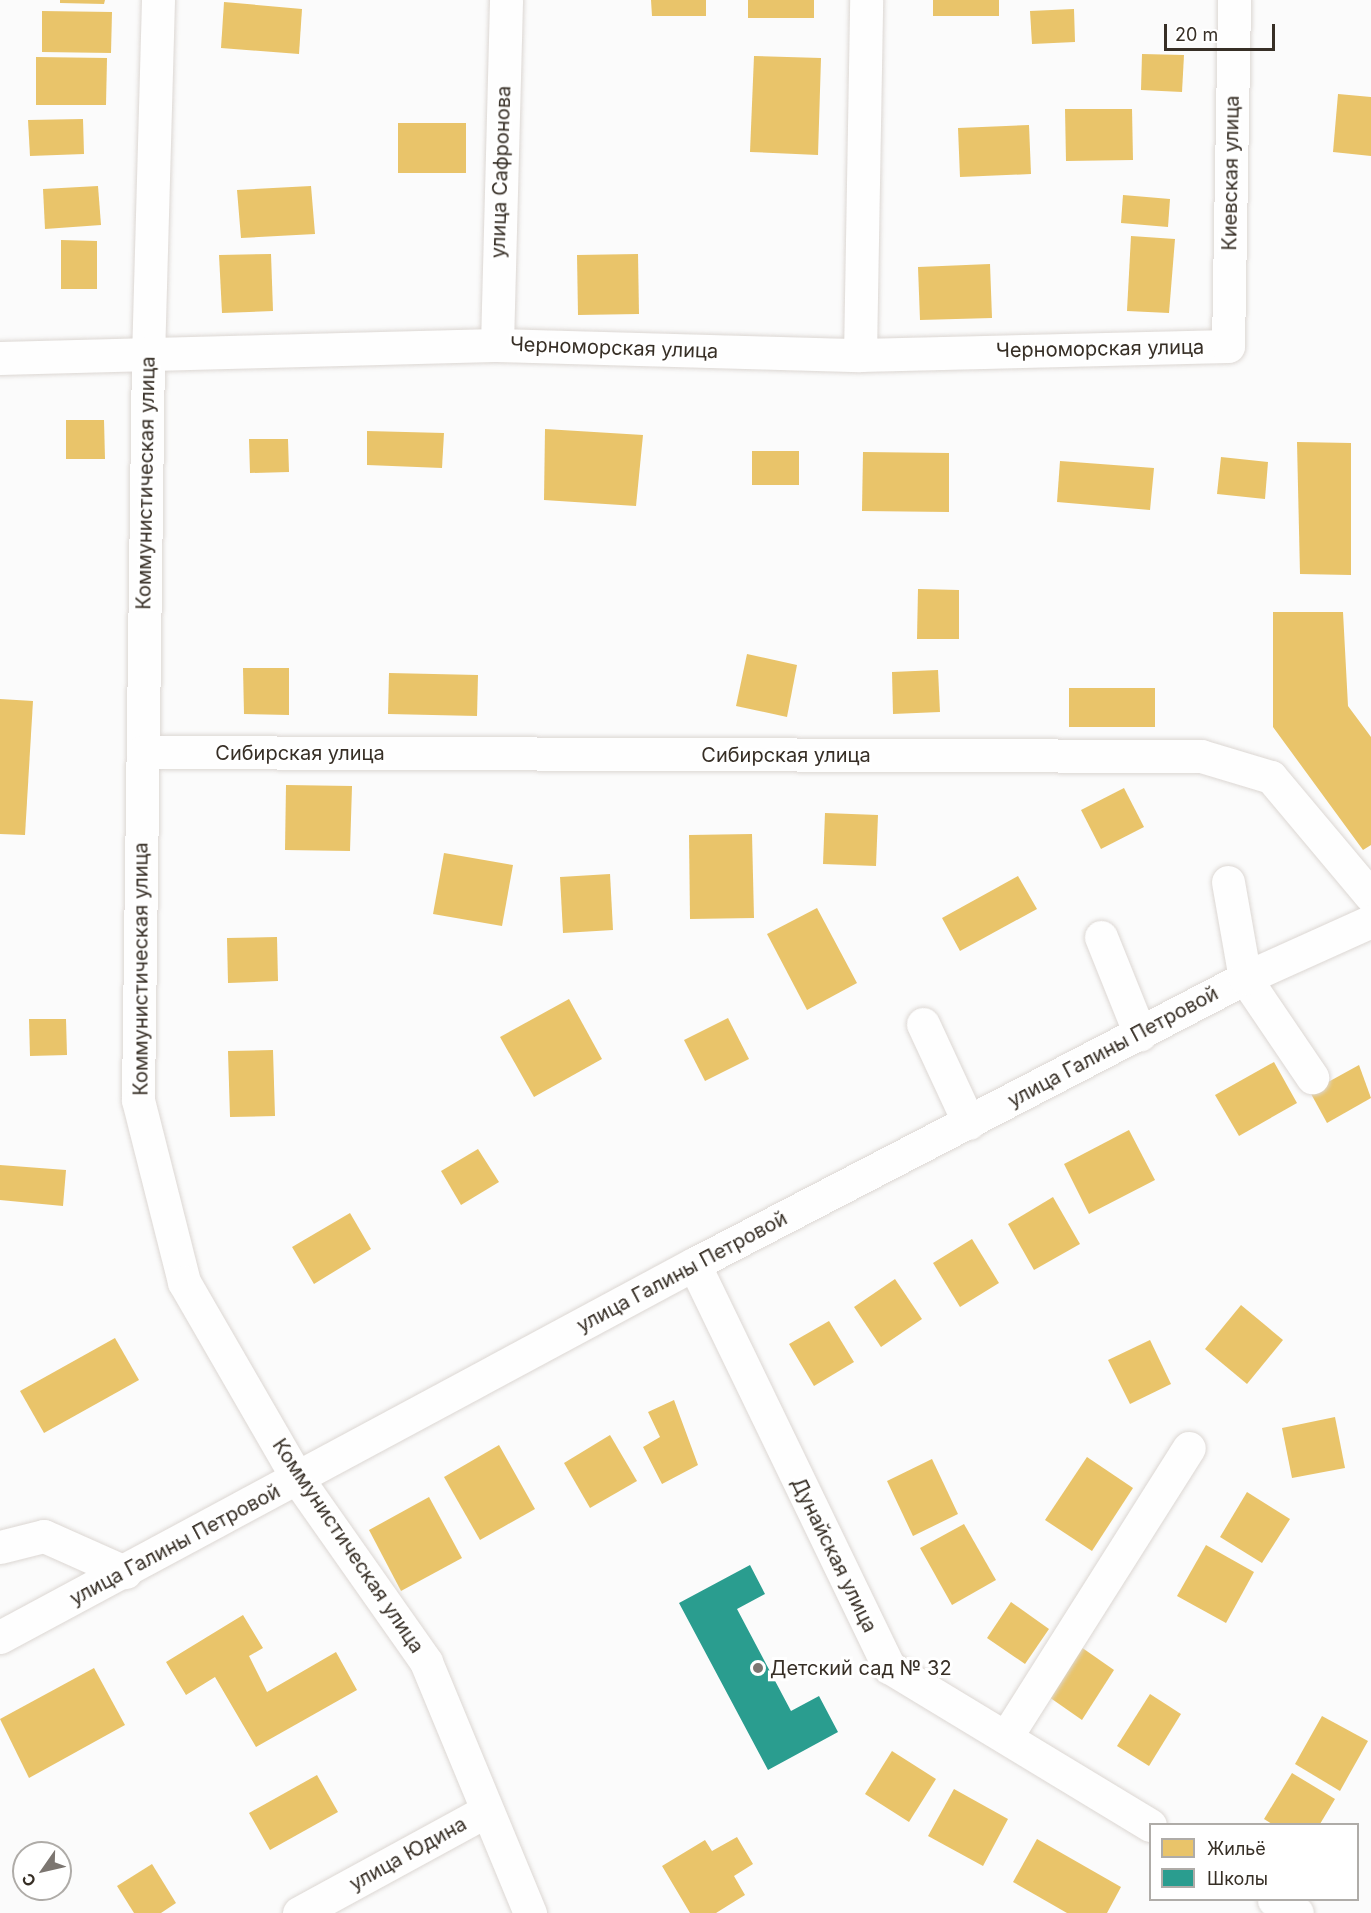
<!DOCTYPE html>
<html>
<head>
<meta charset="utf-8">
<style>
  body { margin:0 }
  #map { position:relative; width:1371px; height:1913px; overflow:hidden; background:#fbfbfb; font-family:Inter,sans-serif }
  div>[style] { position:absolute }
  .homes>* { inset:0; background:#e9c46a }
  .schools>* { inset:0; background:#2a9d8f }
  .roads { filter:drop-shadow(0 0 2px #dcd7d3) drop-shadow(0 0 2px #dcd7d3) }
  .minor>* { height:33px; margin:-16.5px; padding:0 16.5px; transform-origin:16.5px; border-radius:16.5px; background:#fefefe }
  .dots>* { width:16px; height:16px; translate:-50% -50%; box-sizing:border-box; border:3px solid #fff; border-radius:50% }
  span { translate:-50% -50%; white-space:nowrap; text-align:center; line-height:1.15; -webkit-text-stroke:6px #fff; paint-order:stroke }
  .street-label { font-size:20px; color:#372f26 }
  .poi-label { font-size:20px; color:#372f26 }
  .left { translate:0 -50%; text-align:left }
  .legend { position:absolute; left:1149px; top:1823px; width:210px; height:78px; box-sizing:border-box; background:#fff; border:2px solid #afaca8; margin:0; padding:8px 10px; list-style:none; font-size:18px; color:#372f26 }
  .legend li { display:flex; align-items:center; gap:12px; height:30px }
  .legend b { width:30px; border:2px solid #afaca8 }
  .north { position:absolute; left:12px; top:1841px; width:60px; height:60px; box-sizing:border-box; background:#fff; border:2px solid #afaca8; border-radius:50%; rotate:236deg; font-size:16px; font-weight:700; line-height:24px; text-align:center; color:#372f26 }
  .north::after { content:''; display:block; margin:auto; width:21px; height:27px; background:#7c7671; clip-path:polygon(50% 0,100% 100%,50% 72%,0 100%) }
  .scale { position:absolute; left:1164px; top:24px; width:111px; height:27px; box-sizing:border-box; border:3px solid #372f26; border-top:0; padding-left:8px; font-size:18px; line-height:21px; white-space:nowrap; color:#372f26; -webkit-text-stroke:4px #fff; paint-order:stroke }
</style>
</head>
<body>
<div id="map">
  <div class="homes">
    <i style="clip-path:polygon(60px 0,105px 0,104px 4px,60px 3px)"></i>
    <i style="clip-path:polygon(651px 0,706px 0,706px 16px,652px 16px)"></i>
    <i style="clip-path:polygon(748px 0,814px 0,814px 18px,748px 18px)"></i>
    <i style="clip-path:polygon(933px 0,999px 0,999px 16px,933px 16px)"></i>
    <i style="clip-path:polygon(224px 2px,302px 9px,299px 54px,221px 48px)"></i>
    <i style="clip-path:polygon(1074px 9px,1075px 42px,1032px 44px,1030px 11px)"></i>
    <i style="clip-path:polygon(42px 11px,112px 12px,111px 53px,42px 52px)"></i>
    <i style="clip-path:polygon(1142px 54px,1184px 55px,1182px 92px,1141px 90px)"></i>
    <i style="clip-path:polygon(754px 56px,821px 58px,818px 155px,750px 152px)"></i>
    <i style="clip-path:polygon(36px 57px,107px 58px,106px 105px,36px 105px)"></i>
    <i style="clip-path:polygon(1338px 94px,1371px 97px,1371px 156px,1333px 152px)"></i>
    <i style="clip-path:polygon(1065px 109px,1132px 109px,1133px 160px,1066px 161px)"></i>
    <i style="clip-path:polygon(83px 119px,84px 154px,30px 156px,28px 120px)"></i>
    <i style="clip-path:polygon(398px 123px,466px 123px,466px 173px,398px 173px)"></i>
    <i style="clip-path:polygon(1029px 125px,1031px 174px,960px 177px,958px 128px)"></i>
    <i style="clip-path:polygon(98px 186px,101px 225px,45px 229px,43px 189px)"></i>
    <i style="clip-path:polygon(311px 186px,315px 234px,241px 238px,237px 190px)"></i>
    <i style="clip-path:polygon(1123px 195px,1170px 199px,1168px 227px,1121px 223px)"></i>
    <i style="clip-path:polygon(1131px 236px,1175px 239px,1169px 313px,1127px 311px)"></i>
    <i style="clip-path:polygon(61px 240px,97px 241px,97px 289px,61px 289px)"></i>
    <i style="clip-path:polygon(271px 254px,273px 311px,222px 313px,219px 255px)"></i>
    <i style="clip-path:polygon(638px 254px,639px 314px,578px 315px,577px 255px)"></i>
    <i style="clip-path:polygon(990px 264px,992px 318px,920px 320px,918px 267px)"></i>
    <i style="clip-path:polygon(66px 420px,104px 420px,105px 459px,66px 459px)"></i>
    <i style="clip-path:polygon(545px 429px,643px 435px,636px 506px,544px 500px)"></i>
    <i style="clip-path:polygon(367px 431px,444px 433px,442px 468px,367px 465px)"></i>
    <i style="clip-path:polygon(249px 439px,288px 439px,289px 472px,250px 473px)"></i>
    <i style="clip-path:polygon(1297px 442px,1351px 443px,1351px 575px,1300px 574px)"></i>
    <i style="clip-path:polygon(752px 451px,799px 451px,799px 485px,752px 485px)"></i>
    <i style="clip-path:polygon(863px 452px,949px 453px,949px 512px,862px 511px)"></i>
    <i style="clip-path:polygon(1221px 457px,1268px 462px,1265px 499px,1217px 494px)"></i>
    <i style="clip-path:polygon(1060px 461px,1154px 468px,1150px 510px,1057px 502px)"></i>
    <i style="clip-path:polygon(918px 589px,959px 590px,959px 639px,917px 639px)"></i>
    <i style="clip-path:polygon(1273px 612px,1343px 612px,1348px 706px,1371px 737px,1371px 845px,1363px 850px,1273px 727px)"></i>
    <i style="clip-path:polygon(747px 654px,797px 665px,787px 717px,736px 706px)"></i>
    <i style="clip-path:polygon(243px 668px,289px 668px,289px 715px,244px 714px)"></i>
    <i style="clip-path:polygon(938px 670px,940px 712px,893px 714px,892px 672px)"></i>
    <i style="clip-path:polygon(389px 673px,478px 675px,477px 716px,388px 714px)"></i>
    <i style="clip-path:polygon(1069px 688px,1155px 688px,1155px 727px,1069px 727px)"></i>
    <i style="clip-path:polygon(0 699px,33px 701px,25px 835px,0 834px)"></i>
    <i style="clip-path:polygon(286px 785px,352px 786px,350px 851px,285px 850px)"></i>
    <i style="clip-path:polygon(1124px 788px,1144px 827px,1101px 849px,1081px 810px)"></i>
    <i style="clip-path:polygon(825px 813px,878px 815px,876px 866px,823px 864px)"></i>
    <i style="clip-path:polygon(752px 834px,754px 918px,690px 919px,689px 835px)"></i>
    <i style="clip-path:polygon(444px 853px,513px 865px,502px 926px,433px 914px)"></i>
    <i style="clip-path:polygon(610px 874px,613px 930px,563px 933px,560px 877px)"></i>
    <i style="clip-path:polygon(1018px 876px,1037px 909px,960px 951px,942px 918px)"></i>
    <i style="clip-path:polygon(817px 908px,857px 983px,807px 1010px,767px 934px)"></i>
    <i style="clip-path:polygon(277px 937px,278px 981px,228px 983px,227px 938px)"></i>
    <i style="clip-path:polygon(569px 999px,602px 1059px,534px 1097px,500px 1037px)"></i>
    <i style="clip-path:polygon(728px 1018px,749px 1059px,705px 1081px,684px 1040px)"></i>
    <i style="clip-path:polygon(29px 1019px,66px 1019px,67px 1055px,30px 1056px)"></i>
    <i style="clip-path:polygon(273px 1050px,275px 1116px,230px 1117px,228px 1051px)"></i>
    <i style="clip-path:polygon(1274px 1062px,1297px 1103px,1239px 1136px,1215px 1095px)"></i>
    <i style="clip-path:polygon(1359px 1065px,1371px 1098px,1327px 1123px,1310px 1092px)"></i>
    <i style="clip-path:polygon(1129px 1130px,1155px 1180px,1089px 1214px,1064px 1164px)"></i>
    <i style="clip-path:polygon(478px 1149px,499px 1182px,461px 1205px,441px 1171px)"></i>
    <i style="clip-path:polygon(0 1165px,66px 1170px,63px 1206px,0 1200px)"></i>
    <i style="clip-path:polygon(1053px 1197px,1080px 1244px,1034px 1270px,1008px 1224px)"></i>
    <i style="clip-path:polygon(350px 1213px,371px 1249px,314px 1284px,292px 1247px)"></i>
    <i style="clip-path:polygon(972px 1239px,999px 1283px,960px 1307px,933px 1263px)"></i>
    <i style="clip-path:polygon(895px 1279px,922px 1319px,881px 1347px,854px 1307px)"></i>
    <i style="clip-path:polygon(1241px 1305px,1283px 1340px,1247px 1384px,1205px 1349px)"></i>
    <i style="clip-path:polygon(829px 1321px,854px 1362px,814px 1386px,789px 1344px)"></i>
    <i style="clip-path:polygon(115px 1338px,139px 1380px,44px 1433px,20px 1391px)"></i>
    <i style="clip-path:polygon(1150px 1340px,1171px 1384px,1130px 1404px,1108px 1360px)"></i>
    <i style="clip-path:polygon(674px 1400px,698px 1465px,662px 1484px,643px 1447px,660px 1437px,648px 1412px)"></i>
    <i style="clip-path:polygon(1335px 1417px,1345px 1468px,1292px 1478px,1282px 1428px)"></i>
    <i style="clip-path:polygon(610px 1435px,637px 1481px,590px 1508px,564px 1463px)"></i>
    <i style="clip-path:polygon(499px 1445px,535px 1509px,480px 1540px,444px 1477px)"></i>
    <i style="clip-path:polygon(1087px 1457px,1133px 1488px,1092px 1551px,1045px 1520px)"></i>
    <i style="clip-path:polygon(932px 1459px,958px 1514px,913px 1536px,887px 1481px)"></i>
    <i style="clip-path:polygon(1247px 1492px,1290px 1519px,1262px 1563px,1220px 1537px)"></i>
    <i style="clip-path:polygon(429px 1497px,462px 1558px,401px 1591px,369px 1530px)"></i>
    <i style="clip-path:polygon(964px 1524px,996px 1580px,952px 1605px,920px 1548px)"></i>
    <i style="clip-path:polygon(1206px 1545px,1254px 1572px,1226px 1623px,1177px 1596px)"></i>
    <i style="clip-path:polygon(1011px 1602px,1049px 1629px,1025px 1664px,987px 1638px)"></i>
    <i style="clip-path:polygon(243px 1615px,263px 1648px,249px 1656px,267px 1692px,336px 1652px,357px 1690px,256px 1747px,215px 1677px,186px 1695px,166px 1662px)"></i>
    <i style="clip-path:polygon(1081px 1647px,1114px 1670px,1082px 1720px,1049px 1697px)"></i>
    <i style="clip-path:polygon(94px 1668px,125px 1725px,29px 1778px,0 1719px)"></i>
    <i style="clip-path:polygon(1150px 1694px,1181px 1714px,1149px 1766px,1117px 1746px)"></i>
    <i style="clip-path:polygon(1322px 1716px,1368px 1741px,1340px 1791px,1295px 1764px)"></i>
    <i style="clip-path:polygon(892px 1751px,936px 1779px,909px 1822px,865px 1794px)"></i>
    <i style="clip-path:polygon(1292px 1773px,1335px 1799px,1320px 1824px,1272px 1824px,1264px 1819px)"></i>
    <i style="clip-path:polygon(317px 1775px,338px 1812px,270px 1850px,249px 1813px)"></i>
    <i style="clip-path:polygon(954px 1789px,1008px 1819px,983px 1866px,928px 1836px)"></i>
    <i style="clip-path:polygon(737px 1837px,753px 1864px,734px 1876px,745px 1895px,716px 1913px,690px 1913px,662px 1866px,705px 1840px,712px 1851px)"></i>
    <i style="clip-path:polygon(1037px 1839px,1121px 1887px,1107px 1913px,1067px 1913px,1013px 1882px)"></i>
    <i style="clip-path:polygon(152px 1864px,176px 1903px,161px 1913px,134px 1913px,117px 1886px)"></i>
  </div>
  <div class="schools">
    <i style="clip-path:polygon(750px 1565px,765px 1594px,737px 1609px,791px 1711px,819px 1696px,838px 1732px,768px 1770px,679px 1603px)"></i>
  </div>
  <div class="roads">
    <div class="minor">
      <i style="left:158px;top:0;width:353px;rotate:91.6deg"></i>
      <i style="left:148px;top:353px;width:747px;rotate:90.77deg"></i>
      <i style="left:138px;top:1100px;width:188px;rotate:75.8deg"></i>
      <i style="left:184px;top:1282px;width:230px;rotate:60deg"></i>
      <i style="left:299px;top:1481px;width:221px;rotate:54.9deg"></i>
      <i style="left:426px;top:1662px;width:272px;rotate:67.5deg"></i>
      <i style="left:497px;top:345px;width:345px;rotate:-88.5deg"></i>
      <i style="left:860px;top:355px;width:355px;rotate:-89deg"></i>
      <i style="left:0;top:358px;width:497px;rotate:-1.5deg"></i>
      <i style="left:497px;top:345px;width:363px;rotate:1.6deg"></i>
      <i style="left:860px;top:355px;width:368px;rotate:-1.4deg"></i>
      <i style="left:1228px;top:346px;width:346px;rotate:-89deg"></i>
      <i style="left:143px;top:752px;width:1058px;rotate:0.22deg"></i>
      <i style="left:1201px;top:756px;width:73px;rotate:16.7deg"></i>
      <i style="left:1271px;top:777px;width:155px;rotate:50deg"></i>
      <i style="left:1228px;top:882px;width:97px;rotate:80deg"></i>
      <i style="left:1245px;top:978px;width:120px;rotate:55.9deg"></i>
      <i style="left:1101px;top:937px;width:105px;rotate:68.1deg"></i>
      <i style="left:923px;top:1024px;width:109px;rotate:65.1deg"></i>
      <i style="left:694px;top:1264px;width:448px;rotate:64.2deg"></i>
      <i style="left:889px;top:1667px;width:305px;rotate:31.2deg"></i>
      <i style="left:0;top:1547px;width:45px;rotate:-14deg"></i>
      <i style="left:44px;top:1536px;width:89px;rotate:24deg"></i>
      <i style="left:0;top:1637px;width:788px;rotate:-28.26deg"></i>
      <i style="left:694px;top:1264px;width:621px;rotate:-27.43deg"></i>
      <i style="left:1245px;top:978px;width:138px;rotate:-24.3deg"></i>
      <i style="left:1006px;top:1737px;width:342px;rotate:-57.7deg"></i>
      <i style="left:1274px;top:1900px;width:26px;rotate:29deg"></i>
      <i style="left:299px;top:1913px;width:213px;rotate:-28.6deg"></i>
    </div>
  </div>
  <div class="dots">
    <i style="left:758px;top:1668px;background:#7c7671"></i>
  </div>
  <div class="street-label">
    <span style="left:501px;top:172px;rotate:-88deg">улица Сафронова</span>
    <span style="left:1231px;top:173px;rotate:-89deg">Киевская улица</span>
    <span style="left:614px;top:348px;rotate:2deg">Черноморская улица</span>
    <span style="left:1100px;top:349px;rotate:-1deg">Черноморская улица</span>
    <span style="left:146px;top:483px;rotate:-89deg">Коммунистическая улица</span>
    <span style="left:300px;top:753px">Сибирская улица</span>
    <span style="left:786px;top:755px">Сибирская улица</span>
    <span style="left:141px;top:969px;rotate:-90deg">Коммунистическая улица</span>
    <span style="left:1113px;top:1047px;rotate:-28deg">улица Галины Петровой</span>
    <span style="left:682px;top:1272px;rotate:-28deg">улица Галины Петровой</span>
    <span style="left:175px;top:1545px;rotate:-28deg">улица Галины Петровой</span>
    <span style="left:348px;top:1546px;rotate:56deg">Коммунистическая улица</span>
    <span style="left:834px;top:1555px;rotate:64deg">Дунайская улица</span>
    <span style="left:408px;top:1854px;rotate:-29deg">улица Юдина</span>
  </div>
  <div class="poi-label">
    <span class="left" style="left:770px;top:1668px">Детский сад № 32</span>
  </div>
  <ul class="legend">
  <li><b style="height:16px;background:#e9c46a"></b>Жильё</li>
  <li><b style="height:16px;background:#2a9d8f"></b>Школы</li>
  </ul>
  <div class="north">С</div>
  <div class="scale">20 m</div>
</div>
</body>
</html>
